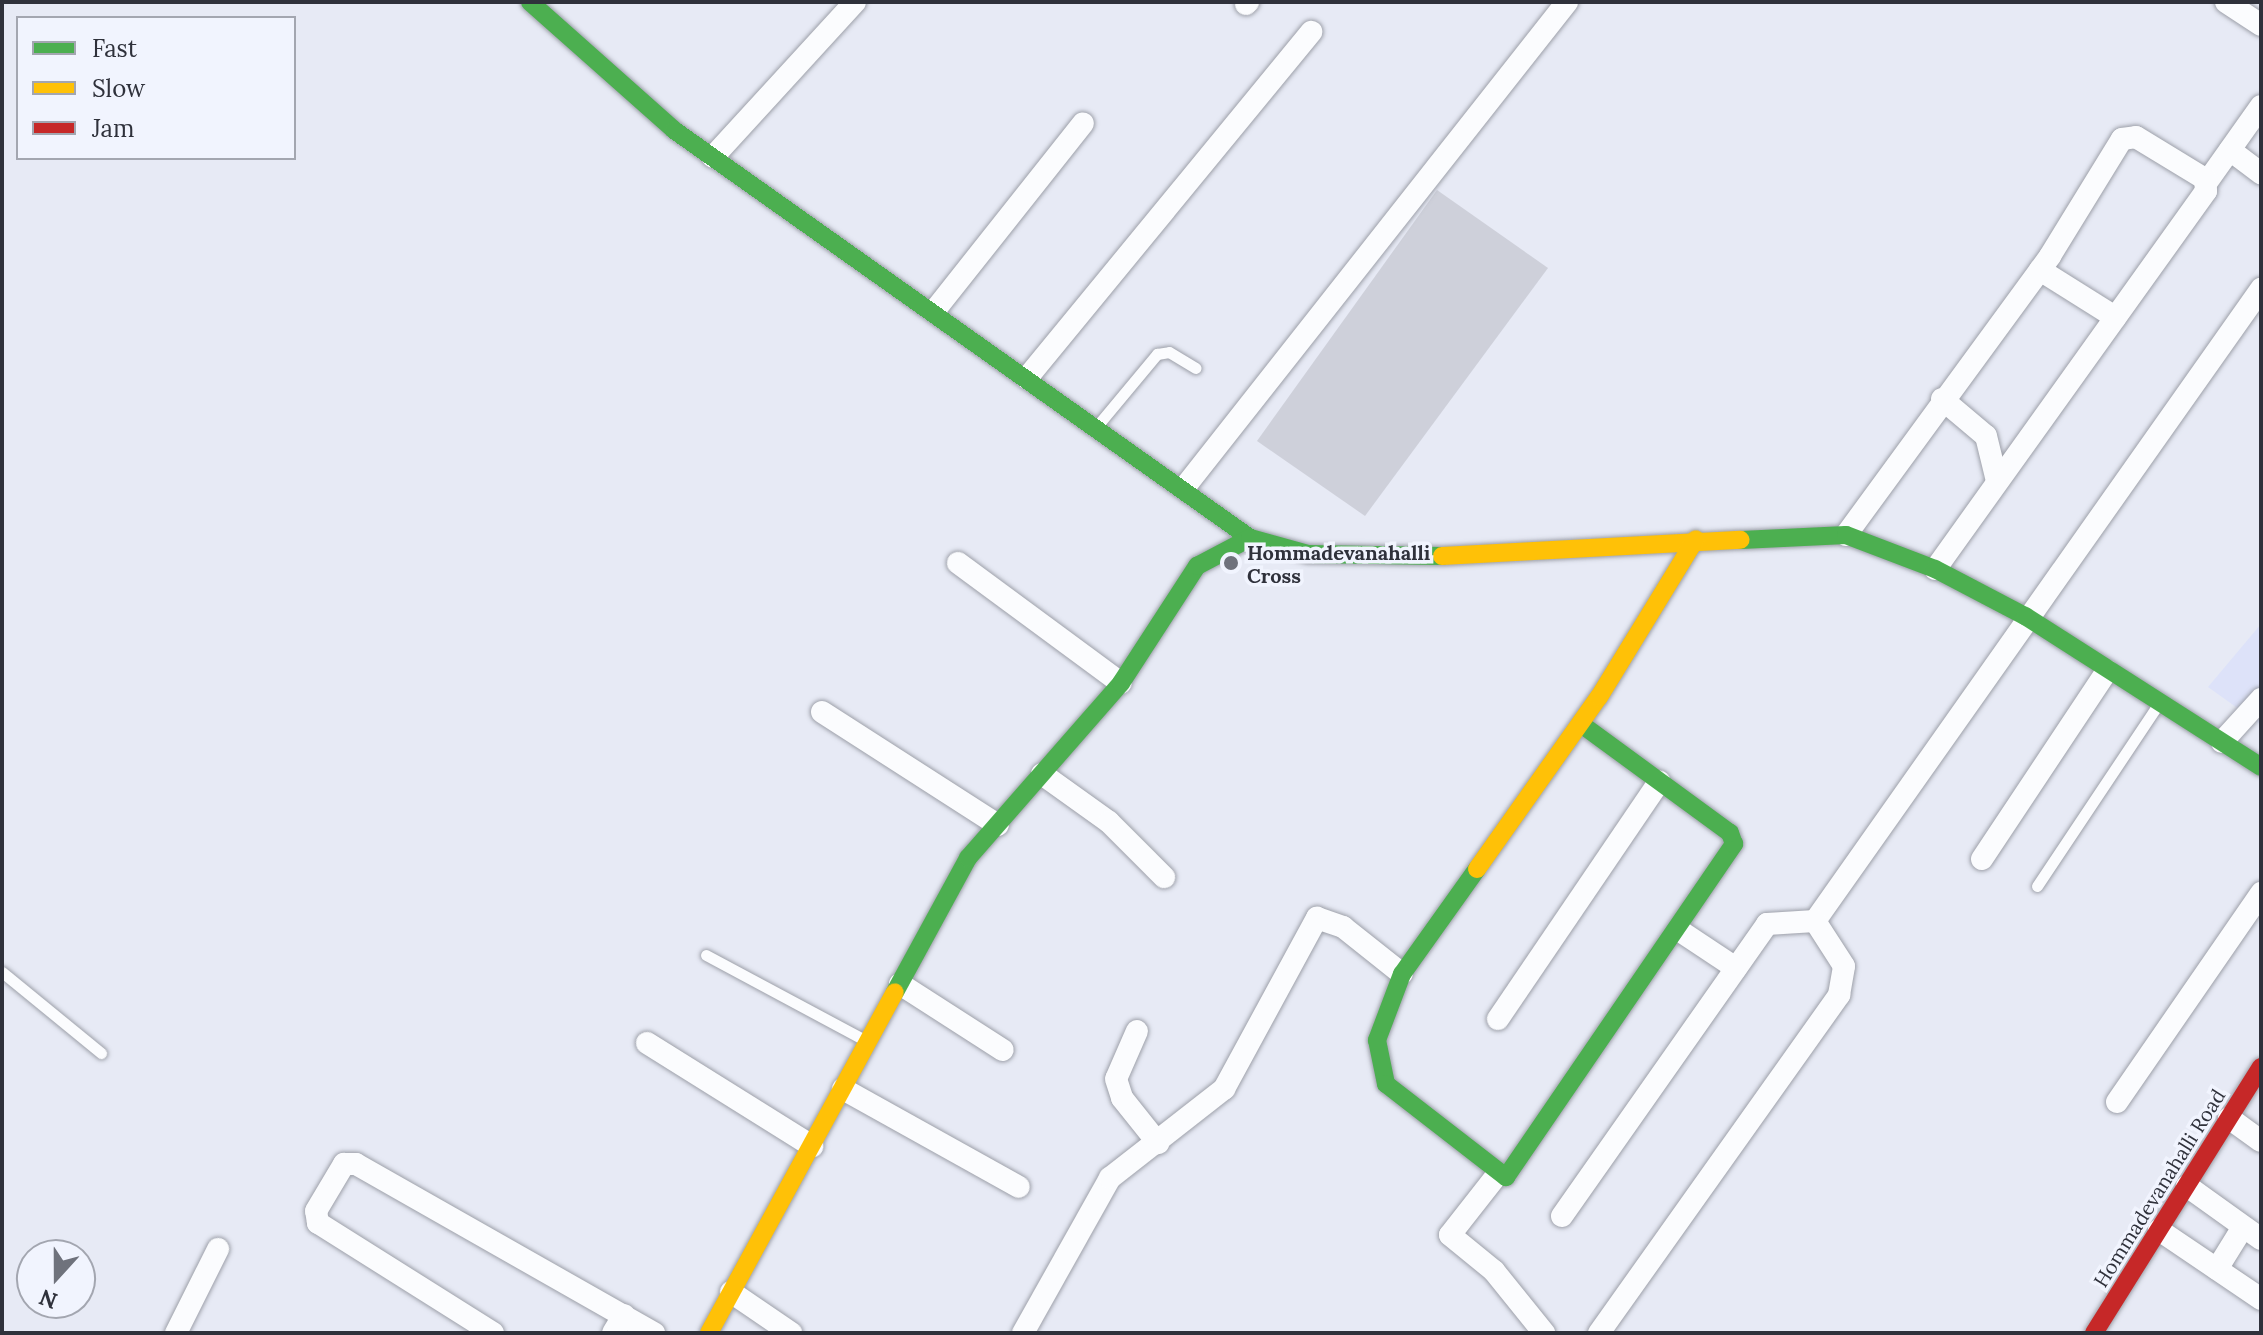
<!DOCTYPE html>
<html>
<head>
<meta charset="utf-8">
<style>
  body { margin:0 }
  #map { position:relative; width:2263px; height:1335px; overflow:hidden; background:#e7eaf5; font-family:Lora,serif }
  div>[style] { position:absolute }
  .built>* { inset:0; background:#dde2f9 }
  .building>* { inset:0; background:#ced0da }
  .roads { filter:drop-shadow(0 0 2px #9da0a9) drop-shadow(0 0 2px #9da0a9) }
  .lane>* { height:11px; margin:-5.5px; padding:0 5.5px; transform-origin:5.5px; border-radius:5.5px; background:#fbfcfe }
  .street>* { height:22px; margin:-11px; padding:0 11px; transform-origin:11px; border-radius:11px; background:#fbfcfe }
  .fast>* { height:18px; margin:-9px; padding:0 9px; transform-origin:9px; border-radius:9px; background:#4caf50 }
  .slow>* { height:18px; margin:-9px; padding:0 9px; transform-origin:9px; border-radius:9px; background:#ffc107 }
  .jam>* { height:18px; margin:-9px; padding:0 9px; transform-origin:9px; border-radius:9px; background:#c62828 }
  .dots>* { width:22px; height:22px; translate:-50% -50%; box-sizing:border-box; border:4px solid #f1f4fe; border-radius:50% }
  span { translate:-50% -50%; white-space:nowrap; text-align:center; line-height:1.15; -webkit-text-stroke:7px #f1f4fe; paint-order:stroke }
  .poi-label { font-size:20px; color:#2f313b; font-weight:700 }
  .left { translate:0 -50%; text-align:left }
  .street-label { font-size:20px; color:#2f313b }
  .frame { position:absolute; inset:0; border:4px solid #2f313b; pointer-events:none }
  .legend { position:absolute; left:16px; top:16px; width:280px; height:144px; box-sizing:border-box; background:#f1f4fe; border:2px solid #a3a6b0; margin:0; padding:10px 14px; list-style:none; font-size:24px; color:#2f313b }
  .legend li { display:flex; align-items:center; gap:16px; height:40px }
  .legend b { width:40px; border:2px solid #a3a6b0 }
  .north { position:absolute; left:16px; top:1239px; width:80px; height:80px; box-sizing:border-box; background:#f1f4fe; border:2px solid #a3a6b0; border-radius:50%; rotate:201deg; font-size:22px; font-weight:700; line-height:32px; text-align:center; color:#2f313b }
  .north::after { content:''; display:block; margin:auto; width:28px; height:36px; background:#6f727c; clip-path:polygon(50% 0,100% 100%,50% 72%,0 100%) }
</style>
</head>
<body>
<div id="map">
  <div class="built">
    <i style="clip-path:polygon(2261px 624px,2261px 725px,2208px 687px)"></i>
  </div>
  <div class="building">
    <i style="clip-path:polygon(1437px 190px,1548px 268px,1365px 516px,1257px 441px)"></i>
  </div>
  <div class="roads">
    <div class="lane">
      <i style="left:1097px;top:426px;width:94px;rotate:-50.2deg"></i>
      <i style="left:1157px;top:354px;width:12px;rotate:-9deg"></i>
      <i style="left:1169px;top:352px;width:31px;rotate:31deg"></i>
      <i style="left:2037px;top:886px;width:220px;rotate:-56.3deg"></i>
      <i style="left:706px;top:955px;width:184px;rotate:28.2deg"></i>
      <i style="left:2px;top:972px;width:128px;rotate:39.3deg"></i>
    </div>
    <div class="street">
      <i style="left:2226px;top:2px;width:42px;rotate:33.3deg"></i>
      <i style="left:1246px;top:4px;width:3px;rotate:-45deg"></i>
      <i style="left:2230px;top:150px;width:39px;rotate:37deg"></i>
      <i style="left:713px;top:157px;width:210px;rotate:-47.5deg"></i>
      <i style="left:2207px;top:182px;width:93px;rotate:-54.6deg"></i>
      <i style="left:2040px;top:270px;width:89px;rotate:32.1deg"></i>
      <i style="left:935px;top:310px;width:238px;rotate:-51.6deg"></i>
      <i style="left:1027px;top:378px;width:448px;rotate:-50.6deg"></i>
      <i style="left:1942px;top:399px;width:57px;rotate:40.1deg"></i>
      <i style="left:1986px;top:436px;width:46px;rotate:76.3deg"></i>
      <i style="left:1184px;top:488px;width:619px;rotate:-51.76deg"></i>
      <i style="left:1846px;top:535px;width:346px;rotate:-53.8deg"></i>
      <i style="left:2050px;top:256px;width:137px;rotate:-58.4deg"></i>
      <i style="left:2122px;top:139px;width:14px;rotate:-8deg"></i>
      <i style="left:2136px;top:137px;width:81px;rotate:31.3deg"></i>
      <i style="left:2205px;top:179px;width:12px;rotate:85deg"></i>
      <i style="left:2206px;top:191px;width:465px;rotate:125.6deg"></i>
      <i style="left:958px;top:563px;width:202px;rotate:36.4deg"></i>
      <i style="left:822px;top:712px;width:209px;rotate:32.7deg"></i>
      <i style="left:2222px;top:742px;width:58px;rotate:-47.8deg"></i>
      <i style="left:1042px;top:774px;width:82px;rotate:35.6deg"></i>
      <i style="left:1109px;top:822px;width:78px;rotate:45deg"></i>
      <i style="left:1982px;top:859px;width:226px;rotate:-56.4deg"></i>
      <i style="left:1815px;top:921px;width:774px;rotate:-54.79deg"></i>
      <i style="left:1680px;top:931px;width:67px;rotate:33.5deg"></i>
      <i style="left:900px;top:984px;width:122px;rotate:32.7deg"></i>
      <i style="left:1498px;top:1019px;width:287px;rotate:-55.8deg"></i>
      <i style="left:1137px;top:1031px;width:52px;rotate:113.6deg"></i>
      <i style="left:1116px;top:1079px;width:20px;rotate:72deg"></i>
      <i style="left:1122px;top:1098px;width:58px;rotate:51.3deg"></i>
      <i style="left:647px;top:1043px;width:195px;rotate:32deg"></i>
      <i style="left:843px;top:1089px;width:201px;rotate:29.1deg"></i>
      <i style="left:2117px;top:1102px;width:254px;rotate:-55.4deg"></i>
      <i style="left:2229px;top:1118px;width:39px;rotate:36deg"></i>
      <i style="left:1497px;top:1175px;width:76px;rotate:128.1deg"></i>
      <i style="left:1450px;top:1235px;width:57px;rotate:39.3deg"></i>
      <i style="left:1494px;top:1271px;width:80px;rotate:51.1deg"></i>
      <i style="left:2187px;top:1186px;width:91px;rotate:35.6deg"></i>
      <i style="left:1562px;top:1216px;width:357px;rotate:-54.9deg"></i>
      <i style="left:1767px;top:924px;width:48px;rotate:-3.6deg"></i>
      <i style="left:2159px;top:1230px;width:123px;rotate:34.1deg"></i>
      <i style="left:2217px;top:1269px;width:49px;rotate:-58.2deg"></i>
      <i style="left:731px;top:1292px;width:73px;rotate:34.3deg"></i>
      <i style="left:176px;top:1333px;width:94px;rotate:-63.4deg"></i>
      <i style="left:493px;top:1333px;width:207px;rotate:-147.8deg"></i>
      <i style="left:318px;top:1223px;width:12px;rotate:-99deg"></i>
      <i style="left:316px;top:1211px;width:55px;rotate:-59.2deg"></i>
      <i style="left:344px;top:1164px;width:12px"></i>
      <i style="left:356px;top:1164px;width:343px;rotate:29.6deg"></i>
      <i style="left:613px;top:1333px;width:21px;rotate:-59deg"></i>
      <i style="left:1023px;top:1333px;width:178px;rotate:-60.7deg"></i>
      <i style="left:1110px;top:1178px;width:145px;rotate:-38deg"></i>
      <i style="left:1224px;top:1089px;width:195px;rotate:-61.5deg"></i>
      <i style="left:1317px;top:918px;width:28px;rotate:19deg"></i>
      <i style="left:1343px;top:927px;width:75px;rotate:38.5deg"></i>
      <i style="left:1599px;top:1333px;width:415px;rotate:-54.6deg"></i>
      <i style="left:1839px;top:995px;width:29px;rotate:-80deg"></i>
      <i style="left:1844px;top:966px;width:54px;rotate:-122.8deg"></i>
    </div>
    <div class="fast">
      <i style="left:530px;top:2px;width:193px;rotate:41.6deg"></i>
      <i style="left:674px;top:130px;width:706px;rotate:35.31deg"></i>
      <i style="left:1741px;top:540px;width:105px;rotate:-2.7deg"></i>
      <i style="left:1846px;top:535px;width:95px;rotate:20.9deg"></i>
      <i style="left:1935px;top:569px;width:102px;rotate:27.6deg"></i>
      <i style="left:2025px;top:616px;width:280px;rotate:32.6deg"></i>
      <i style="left:1477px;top:869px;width:129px;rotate:125.5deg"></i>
      <i style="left:1402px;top:974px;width:71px;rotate:110.7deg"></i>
      <i style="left:1377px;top:1040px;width:45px;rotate:78.4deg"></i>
      <i style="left:1386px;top:1084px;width:152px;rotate:37.8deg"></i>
      <i style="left:1506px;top:1177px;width:404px;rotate:-55.6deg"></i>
      <i style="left:1734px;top:844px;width:12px;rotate:-110deg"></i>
      <i style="left:1730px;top:833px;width:185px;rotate:-143.8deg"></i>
      <i style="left:895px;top:992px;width:153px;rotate:-61.4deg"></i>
      <i style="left:968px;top:858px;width:232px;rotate:-48.8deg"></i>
      <i style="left:1121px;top:683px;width:140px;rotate:-57deg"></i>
      <i style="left:1197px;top:566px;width:60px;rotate:-27.8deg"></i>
      <i style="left:1250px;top:538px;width:60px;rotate:15.4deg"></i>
      <i style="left:1308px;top:554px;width:134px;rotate:0.9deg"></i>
    </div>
    <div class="slow">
      <i style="left:1442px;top:556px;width:299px;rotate:-3.1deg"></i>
      <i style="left:1477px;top:869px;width:211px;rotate:-54.7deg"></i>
      <i style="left:1599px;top:697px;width:185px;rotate:-58.5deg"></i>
      <i style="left:709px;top:1333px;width:388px;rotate:-61.4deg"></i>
    </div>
    <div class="jam">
      <i style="left:2094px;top:1333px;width:314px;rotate:-57.9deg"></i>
    </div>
  </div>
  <div class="dots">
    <i style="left:1231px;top:563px;background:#6f727c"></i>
  </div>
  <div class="poi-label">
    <span class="left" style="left:1247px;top:564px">Hommadevanahalli<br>Cross</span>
  </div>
  <div class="street-label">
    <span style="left:2159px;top:1188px;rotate:-58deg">Hommadevanahalli Road</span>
  </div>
  <div class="frame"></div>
  <ul class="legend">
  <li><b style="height:10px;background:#4caf50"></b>Fast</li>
  <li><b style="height:10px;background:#ffc107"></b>Slow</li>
  <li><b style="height:10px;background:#c62828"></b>Jam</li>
  </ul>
  <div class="north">N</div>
</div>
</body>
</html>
